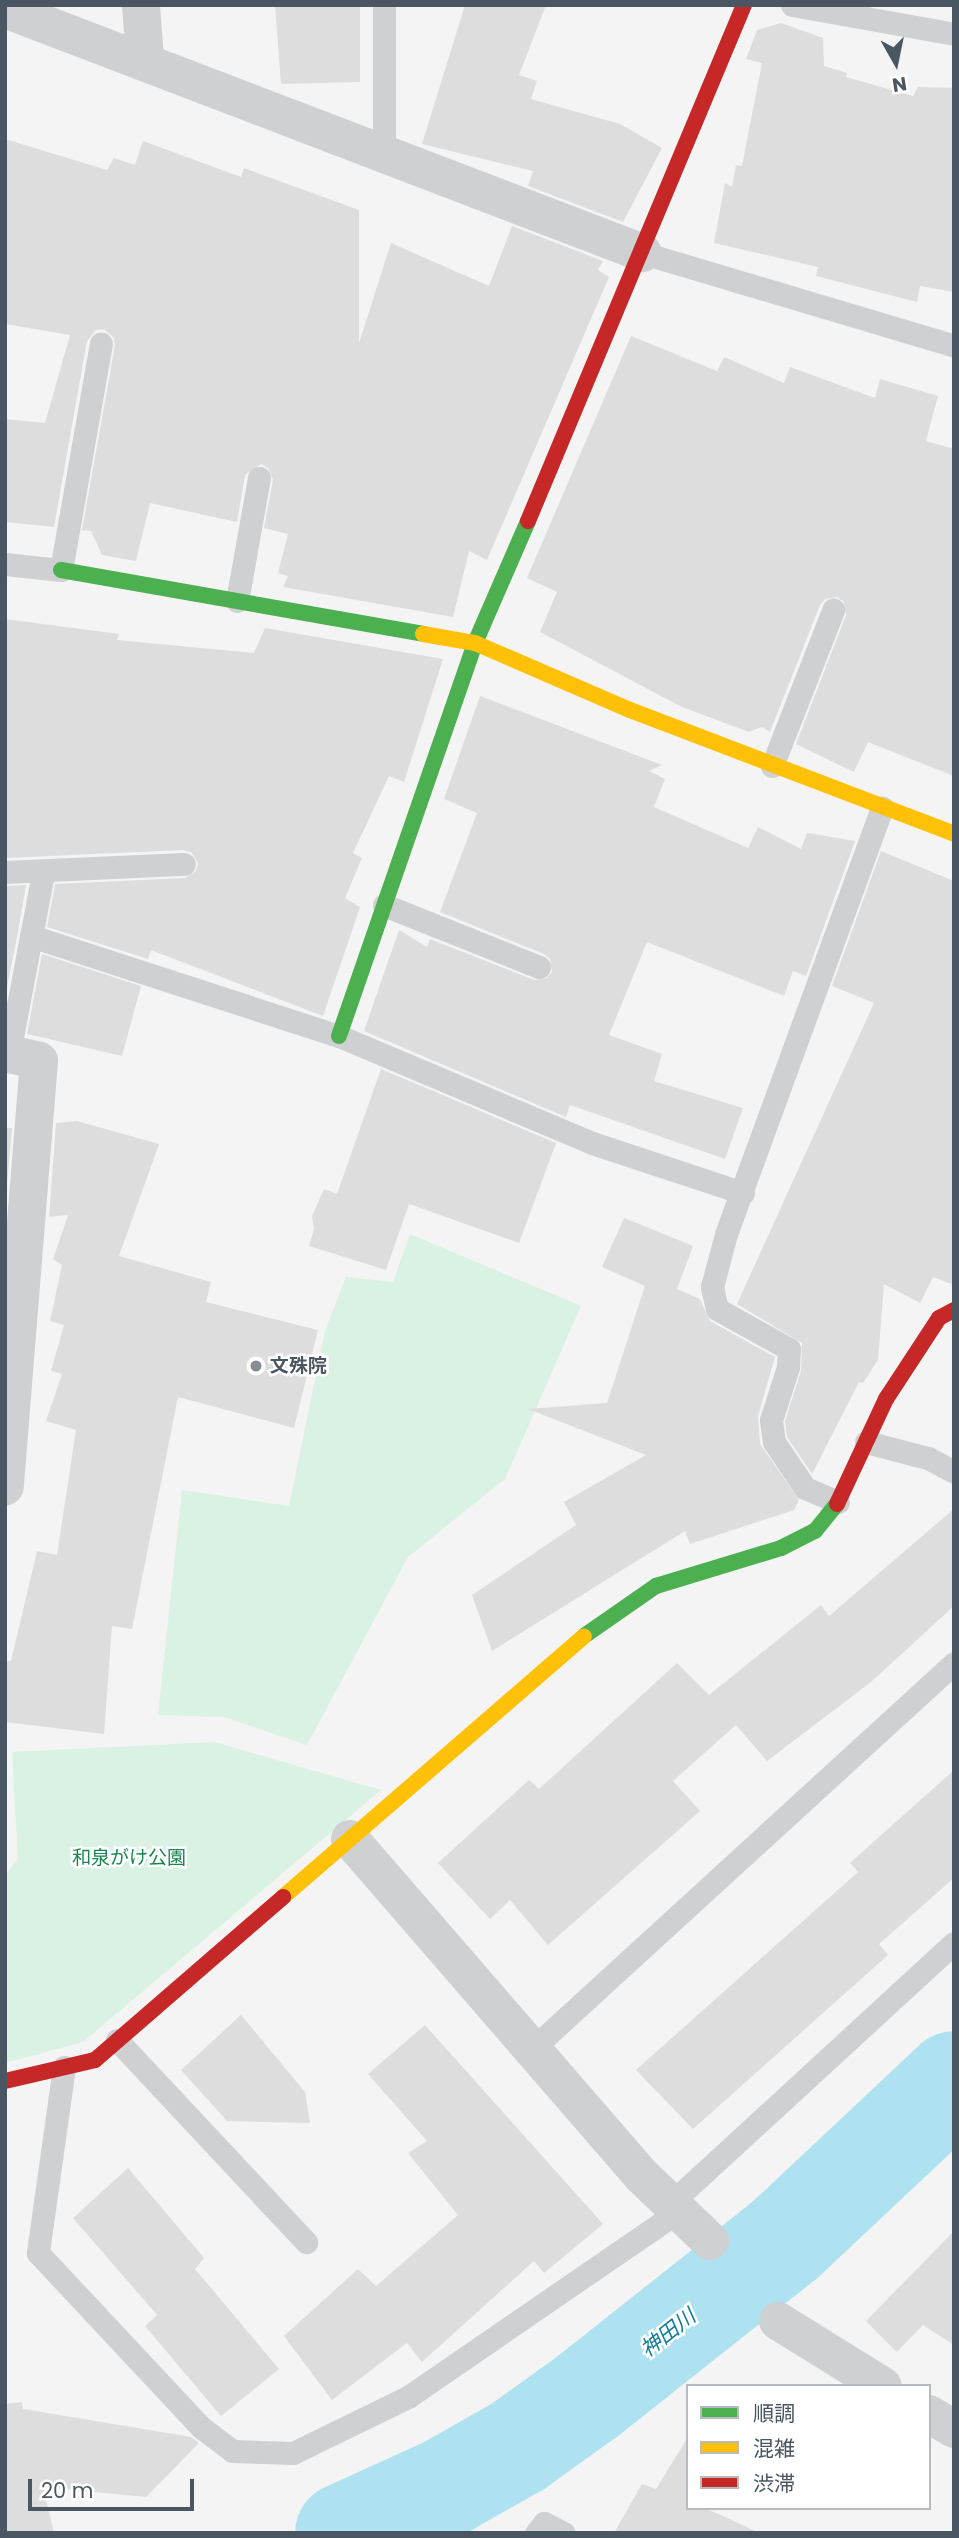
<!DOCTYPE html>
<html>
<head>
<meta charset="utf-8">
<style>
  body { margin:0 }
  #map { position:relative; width:959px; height:2538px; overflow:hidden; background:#f4f4f4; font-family:Poppins,"Noto Sans JP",sans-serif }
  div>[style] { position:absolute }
  .green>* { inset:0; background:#d9f2e3 }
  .river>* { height:100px; margin:-50px; padding:0 50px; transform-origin:50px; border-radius:50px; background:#aee2f0 }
  .building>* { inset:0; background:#ddddde }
  .lane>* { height:23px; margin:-11.5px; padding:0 11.5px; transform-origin:11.5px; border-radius:11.5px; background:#ced0d2 }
  .street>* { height:38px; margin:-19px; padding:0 19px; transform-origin:19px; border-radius:19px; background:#ced0d2 }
  .fast>* { height:16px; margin:-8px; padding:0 8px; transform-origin:8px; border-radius:8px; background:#4caf50 }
  .slow>* { height:16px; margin:-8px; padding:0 8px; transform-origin:8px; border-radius:8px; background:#ffc107 }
  .jam>* { height:16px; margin:-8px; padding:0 8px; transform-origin:8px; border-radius:8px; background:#c62828 }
  .dots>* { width:19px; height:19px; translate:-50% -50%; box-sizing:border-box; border:4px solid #fff; border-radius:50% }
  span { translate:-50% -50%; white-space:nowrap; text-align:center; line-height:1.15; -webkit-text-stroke:5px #fff; paint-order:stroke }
  .poi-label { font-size:19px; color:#4a5661; font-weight:700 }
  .left { translate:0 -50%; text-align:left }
  .park-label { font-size:19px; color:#17864f }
  .water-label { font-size:21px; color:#0c7c9b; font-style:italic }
  .frame { position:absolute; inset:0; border:7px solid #4a5661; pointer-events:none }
  .legend { position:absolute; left:686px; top:2384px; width:245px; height:126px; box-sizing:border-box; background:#fff; border:2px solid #b7bbc0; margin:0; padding:9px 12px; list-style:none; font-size:21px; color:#4a5661 }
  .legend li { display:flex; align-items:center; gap:14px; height:35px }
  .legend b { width:35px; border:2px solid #b7bbc0 }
  .north { position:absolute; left:861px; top:28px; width:70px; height:70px; -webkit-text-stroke:5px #fff; paint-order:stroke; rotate:171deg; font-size:19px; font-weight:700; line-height:28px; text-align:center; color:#4a5661 }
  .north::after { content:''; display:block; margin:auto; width:24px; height:32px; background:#4a5661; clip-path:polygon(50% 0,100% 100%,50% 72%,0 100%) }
  .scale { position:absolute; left:28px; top:2479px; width:166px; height:32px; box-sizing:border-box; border:4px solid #4a5661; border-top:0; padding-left:9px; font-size:21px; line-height:24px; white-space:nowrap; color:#4a5661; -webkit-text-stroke:5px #fff; paint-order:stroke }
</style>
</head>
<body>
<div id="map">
  <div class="green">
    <i style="clip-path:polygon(410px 1234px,581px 1306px,505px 1479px,408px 1557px,307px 1745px,224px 1717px,158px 1715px,182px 1490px,289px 1506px,325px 1331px,346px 1277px,393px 1282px)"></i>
    <i style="clip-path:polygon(214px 1742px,381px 1790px,83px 2042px,5px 2063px,5px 1875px,18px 1859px,12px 1752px)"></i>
  </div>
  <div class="river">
    <i style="left:345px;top:2533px;width:113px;rotate:-24.5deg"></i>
    <i style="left:448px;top:2486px;width:79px;rotate:-29.5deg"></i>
    <i style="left:517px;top:2447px;width:87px;rotate:-35.7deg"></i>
    <i style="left:588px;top:2396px;width:254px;rotate:-38.4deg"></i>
    <i style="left:787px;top:2238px;width:229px;rotate:-43.2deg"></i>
  </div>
  <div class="building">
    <i style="clip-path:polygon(275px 5px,360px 5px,360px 82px,281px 84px)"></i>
    <i style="clip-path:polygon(465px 5px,546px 5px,519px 75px,537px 81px,531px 99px,620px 124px,662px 148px,623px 222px,528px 186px,533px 171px,422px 144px)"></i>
    <i style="clip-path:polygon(781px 23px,823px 38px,824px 66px,847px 73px,846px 77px,913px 96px,918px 87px,954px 88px,954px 292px,920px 286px,917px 302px,816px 276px,818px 267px,714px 243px,725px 183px,732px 187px,736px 165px,742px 166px,762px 63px,746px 59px,757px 30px)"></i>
    <i style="clip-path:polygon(5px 139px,107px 170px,114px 158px,135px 165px,143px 141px,241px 177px,244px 168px,359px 210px,359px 343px,391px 243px,489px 286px,512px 226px,603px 261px,598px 270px,609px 277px,487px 560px,469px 551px,453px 617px,283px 587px,288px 576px,278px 573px,288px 534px,264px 528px,273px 480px,268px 468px,261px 464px,245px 475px,237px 522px,150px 503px,136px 561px,102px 555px,91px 531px,82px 530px,115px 345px,114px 338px,104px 329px,96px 330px,87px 341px,54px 527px,5px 522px,5px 419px,45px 423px,70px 335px,5px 324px)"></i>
    <i style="clip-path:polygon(631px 336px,717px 371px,724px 357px,784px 383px,790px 367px,875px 398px,880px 379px,938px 396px,926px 441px,954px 449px,954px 776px,868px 742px,854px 772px,796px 744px,846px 615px,844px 602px,837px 597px,825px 599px,820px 605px,770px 732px,762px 727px,749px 732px,682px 707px,540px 632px,557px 592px,527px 578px)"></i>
    <i style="clip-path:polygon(5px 619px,119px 634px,117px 640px,254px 653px,265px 628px,443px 659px,404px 782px,389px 776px,353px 853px,362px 858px,345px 898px,360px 907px,323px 1016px,151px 950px,148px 959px,47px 927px,55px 884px,185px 878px,196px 871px,198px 863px,191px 852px,183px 850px,5px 858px)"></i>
    <i style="clip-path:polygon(480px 696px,662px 765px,649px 771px,665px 779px,654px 807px,748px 848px,758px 827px,801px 849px,807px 833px,855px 841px,806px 976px,793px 971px,784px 996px,647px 942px,609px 1035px,662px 1054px,654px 1081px,743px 1108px,725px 1159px,570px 1105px,566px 1117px,364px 1031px,399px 930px,427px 947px,430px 939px,534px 980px,547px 978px,552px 972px,550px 959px,544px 954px,440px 912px,477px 813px,444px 799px)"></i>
    <i style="clip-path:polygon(881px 851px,954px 881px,954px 1285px,933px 1277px,920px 1303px,884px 1284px,878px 1360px,863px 1383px,859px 1382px,812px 1474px,787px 1437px,785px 1421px,801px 1371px,802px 1343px,737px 1304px,874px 1003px,832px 986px)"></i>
    <i style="clip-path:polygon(26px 885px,18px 932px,5px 997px,5px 886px)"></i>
    <i style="clip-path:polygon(42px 954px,141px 986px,122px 1056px,27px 1034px)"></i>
    <i style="clip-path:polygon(381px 1069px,556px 1143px,519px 1243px,409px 1204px,386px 1270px,309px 1246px,314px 1229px,312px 1216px,324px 1189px,337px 1194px)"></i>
    <i style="clip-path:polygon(77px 1121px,159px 1144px,119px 1256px,211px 1282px,206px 1302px,318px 1330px,294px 1428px,178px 1397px,132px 1629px,112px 1626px,104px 1734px,5px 1722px,5px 1661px,11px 1661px,37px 1551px,57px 1555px,76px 1430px,46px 1421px,62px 1374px,51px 1371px,64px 1325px,50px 1321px,62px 1265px,53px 1259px,68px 1215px,49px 1217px,56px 1123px)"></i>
    <i style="clip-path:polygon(5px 1128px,12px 1128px,5px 1209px)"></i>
    <i style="clip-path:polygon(624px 1218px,693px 1246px,677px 1289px,700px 1299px,710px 1321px,775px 1357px,758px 1416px,760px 1444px,799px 1500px,794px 1510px,690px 1544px,685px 1531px,492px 1651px,472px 1595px,576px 1525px,564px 1502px,646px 1455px,528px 1409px,607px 1403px,645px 1286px,602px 1267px)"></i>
    <i style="clip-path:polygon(954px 1509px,954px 1606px,871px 1682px,767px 1761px,736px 1725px,673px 1781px,700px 1811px,548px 1945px,510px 1900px,490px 1919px,438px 1863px,529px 1780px,539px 1789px,677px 1663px,709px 1695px,821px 1605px,829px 1616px)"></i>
    <i style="clip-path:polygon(954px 1770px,954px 1878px,879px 1944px,888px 1955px,693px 2129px,636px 2070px,858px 1872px,850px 1863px)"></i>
    <i style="clip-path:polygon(241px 2015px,305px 2092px,310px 2123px,227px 2121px,181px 2070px)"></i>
    <i style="clip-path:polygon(425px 2025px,603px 2224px,544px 2273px,534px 2261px,422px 2362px,407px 2343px,332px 2400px,284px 2336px,358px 2269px,376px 2286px,458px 2215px,408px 2153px,427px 2141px,368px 2074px)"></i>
    <i style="clip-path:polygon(128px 2168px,204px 2258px,195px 2269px,279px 2369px,221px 2416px,145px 2326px,157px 2315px,73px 2218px)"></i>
    <i style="clip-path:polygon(954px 2231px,954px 2345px,923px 2325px,897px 2352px,866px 2321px)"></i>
    <i style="clip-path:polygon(22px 2402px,23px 2409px,191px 2437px,199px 2443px,146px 2497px,43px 2487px,54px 2533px,5px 2533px,5px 2404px)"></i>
    <i style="clip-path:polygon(688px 2437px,688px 2508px,705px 2508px,760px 2533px,614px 2533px,642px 2484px,656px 2489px)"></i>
  </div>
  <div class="lane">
    <i style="left:384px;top:5px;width:146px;rotate:90deg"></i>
    <i style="left:792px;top:5px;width:165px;rotate:10.1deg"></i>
    <i style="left:643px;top:253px;width:325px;rotate:16.6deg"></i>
    <i style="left:5px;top:564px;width:56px;rotate:6.1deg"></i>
    <i style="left:61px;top:570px;width:230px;rotate:-80deg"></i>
    <i style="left:237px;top:601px;width:125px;rotate:-79.9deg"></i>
    <i style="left:772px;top:766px;width:168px;rotate:-68.6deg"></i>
    <i style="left:5px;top:872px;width:179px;rotate:-2.6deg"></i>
    <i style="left:384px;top:905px;width:167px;rotate:21.8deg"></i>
    <i style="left:31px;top:936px;width:324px;rotate:18deg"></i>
    <i style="left:339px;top:1036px;width:275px;rotate:22.9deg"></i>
    <i style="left:592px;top:1143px;width:159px;rotate:18.3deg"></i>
    <i style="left:9px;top:1053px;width:183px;rotate:-79.3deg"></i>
    <i style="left:866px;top:1442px;width:64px;rotate:14.5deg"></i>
    <i style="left:928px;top:1458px;width:30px;rotate:28deg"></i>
    <i style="left:838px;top:1502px;width:36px;rotate:-157deg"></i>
    <i style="left:805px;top:1488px;width:55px;rotate:-124deg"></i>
    <i style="left:774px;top:1442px;width:22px;rotate:-98deg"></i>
    <i style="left:771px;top:1420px;width:56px;rotate:-72.2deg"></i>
    <i style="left:788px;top:1367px;width:18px;rotate:-87deg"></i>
    <i style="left:789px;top:1349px;width:82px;rotate:-150.9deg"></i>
    <i style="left:717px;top:1309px;width:23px;rotate:-103deg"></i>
    <i style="left:712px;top:1287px;width:55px;rotate:-75.2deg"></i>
    <i style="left:726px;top:1234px;width:454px;rotate:-69.9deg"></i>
    <i style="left:117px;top:2040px;width:277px;rotate:46.9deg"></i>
    <i style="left:532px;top:2049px;width:572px;rotate:-42.45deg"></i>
    <i style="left:64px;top:2067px;width:188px;rotate:98deg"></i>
    <i style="left:38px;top:2253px;width:240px;rotate:46.9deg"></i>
    <i style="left:202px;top:2428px;width:38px;rotate:37deg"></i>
    <i style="left:232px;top:2451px;width:61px;rotate:1.9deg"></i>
    <i style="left:293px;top:2453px;width:128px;rotate:-26deg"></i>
    <i style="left:408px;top:2397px;width:329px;rotate:-34.5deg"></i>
    <i style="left:671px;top:2203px;width:384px;rotate:-42.6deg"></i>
    <i style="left:536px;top:2533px;width:13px;rotate:-51deg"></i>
    <i style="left:544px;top:2523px;width:22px;rotate:27deg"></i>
  </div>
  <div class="street">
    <i style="left:141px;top:5px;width:54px;rotate:85.8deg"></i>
    <i style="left:5px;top:9px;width:683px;rotate:20.93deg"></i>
    <i style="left:5px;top:1053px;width:35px;rotate:13deg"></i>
    <i style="left:39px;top:1061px;width:427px;rotate:94.6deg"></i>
    <i style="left:350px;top:1839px;width:446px;rotate:49.1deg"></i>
    <i style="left:642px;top:2176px;width:94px;rotate:43.7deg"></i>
    <i style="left:778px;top:2321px;width:123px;rotate:31.8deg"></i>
    <i style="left:929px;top:2414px;width:29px;rotate:31deg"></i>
  </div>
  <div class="fast">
    <i style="left:61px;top:570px;width:368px;rotate:10deg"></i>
    <i style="left:339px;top:1036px;width:416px;rotate:-70.9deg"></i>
    <i style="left:475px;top:643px;width:133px;rotate:-66.5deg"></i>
    <i style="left:584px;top:1636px;width:88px;rotate:-34.8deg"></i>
    <i style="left:656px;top:1586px;width:131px;rotate:-16.9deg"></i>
    <i style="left:781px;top:1548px;width:38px;rotate:-27deg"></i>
    <i style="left:815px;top:1531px;width:35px;rotate:-51deg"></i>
  </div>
  <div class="slow">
    <i style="left:423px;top:634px;width:53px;rotate:9.8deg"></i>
    <i style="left:475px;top:643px;width:169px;rotate:23.4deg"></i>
    <i style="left:630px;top:710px;width:347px;rotate:20.9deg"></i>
    <i style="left:283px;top:1897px;width:398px;rotate:-40.9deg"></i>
  </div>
  <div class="jam">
    <i style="left:528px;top:521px;width:559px;rotate:-67.29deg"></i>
    <i style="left:837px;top:1504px;width:116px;rotate:-65deg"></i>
    <i style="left:886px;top:1399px;width:97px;rotate:-56.8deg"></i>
    <i style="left:939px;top:1318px;width:17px;rotate:-28deg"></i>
    <i style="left:5px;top:2081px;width:92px;rotate:-13.1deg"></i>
    <i style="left:95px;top:2060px;width:249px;rotate:-40.9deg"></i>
  </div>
  <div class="dots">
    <i style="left:256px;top:1366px;background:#868d94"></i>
  </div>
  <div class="poi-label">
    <span class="left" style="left:270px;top:1366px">文殊院</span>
  </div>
  <div class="park-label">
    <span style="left:129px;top:1858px">和泉がけ公園</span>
  </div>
  <div class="water-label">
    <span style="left:668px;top:2333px;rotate:-38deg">神田川</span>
  </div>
  <div class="frame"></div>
  <ul class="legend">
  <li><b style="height:9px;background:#4caf50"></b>順調</li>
  <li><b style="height:9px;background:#ffc107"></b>混雑</li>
  <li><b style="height:9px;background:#c62828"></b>渋滞</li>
  </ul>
  <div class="north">N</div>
  <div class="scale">20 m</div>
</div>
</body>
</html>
